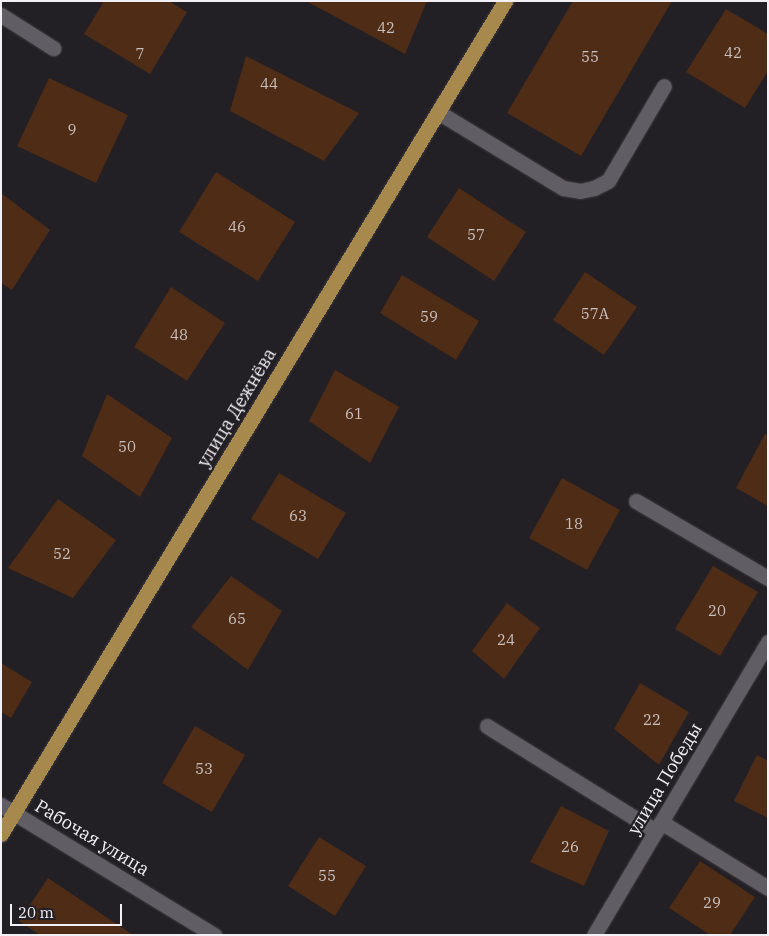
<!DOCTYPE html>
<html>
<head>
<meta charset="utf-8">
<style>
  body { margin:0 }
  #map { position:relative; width:769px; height:936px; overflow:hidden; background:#221f25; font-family:"IBM Plex Serif",serif }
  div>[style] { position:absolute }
  .building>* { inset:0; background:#4e2c16 }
  .roads { filter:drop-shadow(0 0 1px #3e3c41) drop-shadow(0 0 1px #3e3c41) }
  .minor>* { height:15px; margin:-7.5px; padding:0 7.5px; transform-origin:7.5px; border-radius:7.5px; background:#615d64 }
  .major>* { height:15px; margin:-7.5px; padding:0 7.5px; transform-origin:7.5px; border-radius:7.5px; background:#a7894e }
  span { translate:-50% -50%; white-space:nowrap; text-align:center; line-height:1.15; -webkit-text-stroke:4.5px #221f25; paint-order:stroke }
  .number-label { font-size:15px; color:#c9bfbd }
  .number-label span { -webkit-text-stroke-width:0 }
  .street-label { font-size:18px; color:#f2f0f5 }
  .frame { position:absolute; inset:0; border:2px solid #f2f0f5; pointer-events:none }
  .scale { position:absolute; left:10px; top:904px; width:112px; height:22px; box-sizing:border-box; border:2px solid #f2f0f5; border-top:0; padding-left:6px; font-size:15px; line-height:18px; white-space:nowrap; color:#f2f0f5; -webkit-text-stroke:4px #221f25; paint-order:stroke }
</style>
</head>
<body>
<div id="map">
  <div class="building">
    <i style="clip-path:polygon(104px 1px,169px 1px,187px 12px,150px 74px,84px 34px)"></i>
    <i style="clip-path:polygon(306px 1px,427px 1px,405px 54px)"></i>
    <i style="clip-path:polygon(573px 1px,672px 1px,581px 156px,507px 113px)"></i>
    <i style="clip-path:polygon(726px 9px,768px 34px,768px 71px,745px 108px,686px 72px)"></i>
    <i style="clip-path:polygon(246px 56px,359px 113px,324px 161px,230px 111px)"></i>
    <i style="clip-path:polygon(49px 78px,128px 115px,96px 183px,17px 146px)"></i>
    <i style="clip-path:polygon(216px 172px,295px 222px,258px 281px,179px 232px)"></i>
    <i style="clip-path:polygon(459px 188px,526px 232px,494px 281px,427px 237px)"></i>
    <i style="clip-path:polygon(1px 193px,50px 230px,12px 290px,1px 283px)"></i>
    <i style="clip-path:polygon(585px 272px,637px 307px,604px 355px,553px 320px)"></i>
    <i style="clip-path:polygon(402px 275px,479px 321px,456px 360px,380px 313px)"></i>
    <i style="clip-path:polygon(171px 287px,225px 323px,187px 381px,134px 347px)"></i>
    <i style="clip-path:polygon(335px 370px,399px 407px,370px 463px,309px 421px)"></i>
    <i style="clip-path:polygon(107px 394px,172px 438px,140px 497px,82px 456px)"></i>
    <i style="clip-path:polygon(765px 434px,768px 435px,768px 506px,736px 488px)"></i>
    <i style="clip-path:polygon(279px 473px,346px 513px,318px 559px,251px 519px)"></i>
    <i style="clip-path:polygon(562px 478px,620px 510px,587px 570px,529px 538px)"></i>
    <i style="clip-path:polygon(58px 499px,116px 540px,73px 598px,8px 568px)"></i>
    <i style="clip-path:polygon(713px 566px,758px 592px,720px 656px,675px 629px)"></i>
    <i style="clip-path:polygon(231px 576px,282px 611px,248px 670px,191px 627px)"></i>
    <i style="clip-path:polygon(507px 603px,540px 628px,504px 679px,472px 651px)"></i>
    <i style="clip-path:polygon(1px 663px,32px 682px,11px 718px,1px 712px)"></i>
    <i style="clip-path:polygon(640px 683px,689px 712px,659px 765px,614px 729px)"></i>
    <i style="clip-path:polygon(195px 726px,245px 755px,212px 812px,162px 783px)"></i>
    <i style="clip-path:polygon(757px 755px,768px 761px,768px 818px,734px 801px)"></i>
    <i style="clip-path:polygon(561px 806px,609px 831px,584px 886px,530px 862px)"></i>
    <i style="clip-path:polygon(319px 837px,366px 866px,335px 916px,288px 886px)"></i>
    <i style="clip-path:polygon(700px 861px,755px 897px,730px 935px,710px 935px,669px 908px)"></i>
    <i style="clip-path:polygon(48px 878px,133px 935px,40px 935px,19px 921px)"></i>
  </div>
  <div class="roads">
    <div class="minor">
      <i style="left:1px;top:15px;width:62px;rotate:32.4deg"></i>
      <i style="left:438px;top:112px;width:146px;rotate:31.3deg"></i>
      <i style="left:563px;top:188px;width:17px;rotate:10deg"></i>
      <i style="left:580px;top:191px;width:14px;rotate:-12deg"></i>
      <i style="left:594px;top:188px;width:16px;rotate:-27deg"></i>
      <i style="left:608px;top:181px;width:110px;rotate:-59.5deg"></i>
      <i style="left:636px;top:501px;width:153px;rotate:30.3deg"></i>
      <i style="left:487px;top:726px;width:199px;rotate:31.9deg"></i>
      <i style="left:1px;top:805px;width:250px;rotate:31.4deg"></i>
      <i style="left:661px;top:822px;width:126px;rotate:31.7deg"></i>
      <i style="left:594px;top:935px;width:341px;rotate:-59.3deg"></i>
    </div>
    <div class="major">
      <i style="left:1px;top:834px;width:974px;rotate:-58.82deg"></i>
    </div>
  </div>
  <div class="number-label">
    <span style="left:386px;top:28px">42</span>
    <span style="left:733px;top:53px">42</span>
    <span style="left:140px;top:54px">7</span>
    <span style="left:590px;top:57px">55</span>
    <span style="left:269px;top:84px">44</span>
    <span style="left:72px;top:130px">9</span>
    <span style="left:237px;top:227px">46</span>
    <span style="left:476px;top:235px">57</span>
    <span style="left:595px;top:314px">57А</span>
    <span style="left:429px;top:317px">59</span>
    <span style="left:179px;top:335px">48</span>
    <span style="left:354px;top:414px">61</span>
    <span style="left:127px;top:447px">50</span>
    <span style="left:298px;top:516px">63</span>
    <span style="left:574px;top:524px">18</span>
    <span style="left:62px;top:554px">52</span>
    <span style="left:717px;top:611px">20</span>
    <span style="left:237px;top:619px">65</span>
    <span style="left:506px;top:640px">24</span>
    <span style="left:652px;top:720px">22</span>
    <span style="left:204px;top:769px">53</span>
    <span style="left:570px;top:847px">26</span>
    <span style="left:327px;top:876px">55</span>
    <span style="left:712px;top:903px">29</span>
  </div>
  <div class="street-label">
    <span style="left:237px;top:408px;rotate:-59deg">улица Дежнёва</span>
    <span style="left:665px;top:779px;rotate:-59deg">улица Победы</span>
    <span style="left:92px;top:838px;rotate:31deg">Рабочая улица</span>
  </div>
  <div class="frame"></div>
  <div class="scale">20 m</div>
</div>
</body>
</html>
